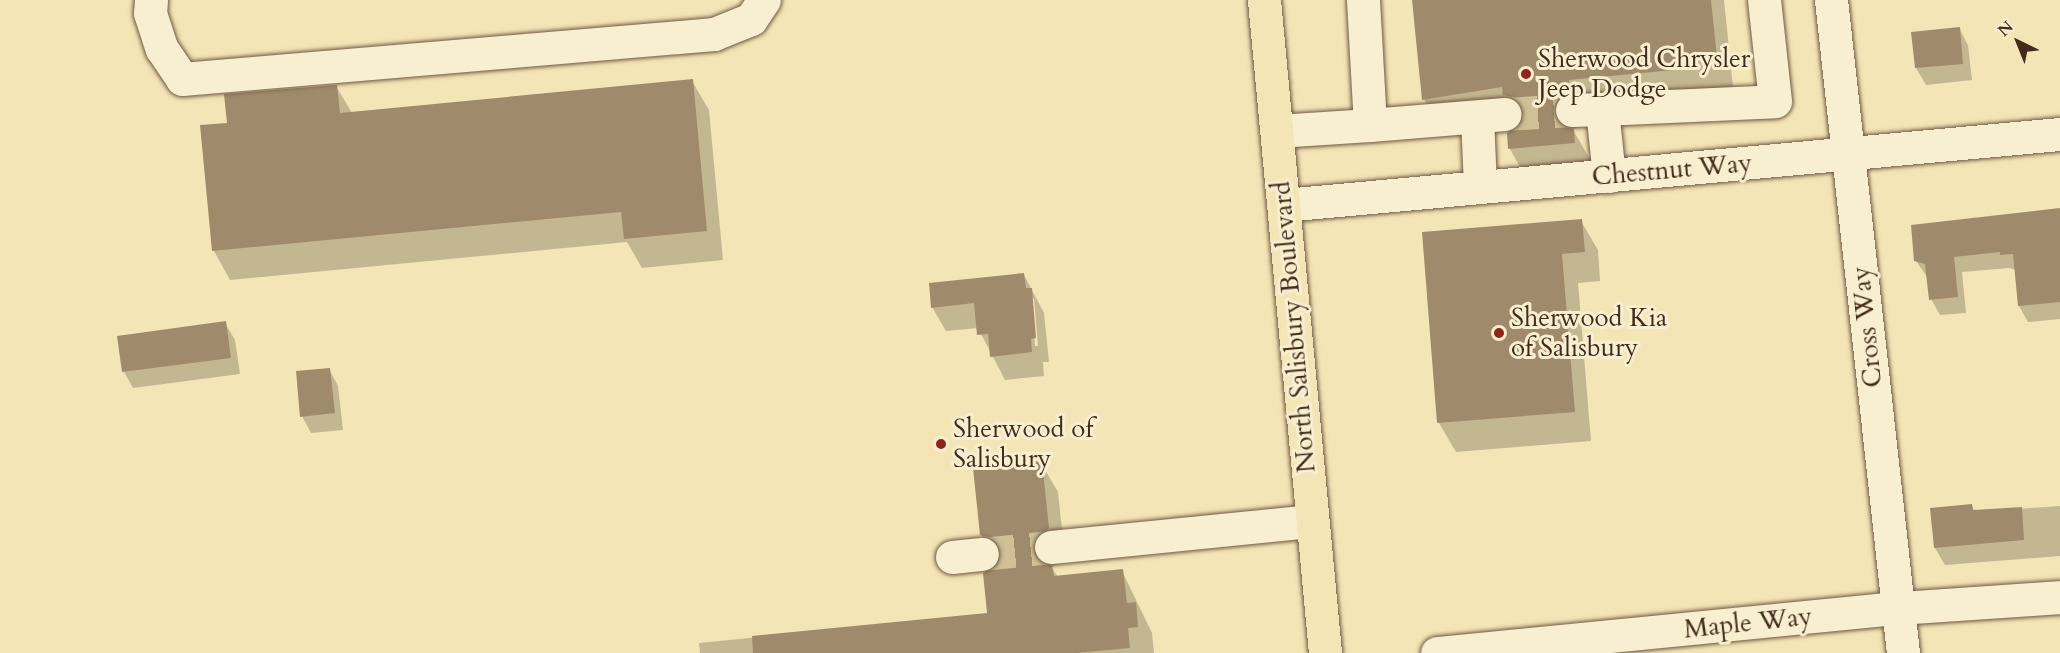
<!DOCTYPE html>
<html>
<head>
<meta charset="utf-8">
<style>
  body { margin:0 }
  #map { position:relative; width:2060px; height:653px; overflow:hidden; background:#f4e5b6; font-family:Cardo,serif }
  div>[style] { position:absolute }
  .shadow>* { inset:0; background:#0003 }
  .building>* { inset:0; background:#9f8b6c }
  .minor-tunnel>* { height:33px; margin-top:-16.5px; transform-origin:0; background:repeating-linear-gradient(90deg,#d1c097 0 33px,transparent 0 49px) }
  .roads { filter:drop-shadow(0 0 2px #6f5942) drop-shadow(0 0 2px #6f5942) }
  .minor>* { height:33px; margin:-16.5px; padding:0 16.5px; transform-origin:16.5px; border-radius:16.5px; background:#f8eed0 }
  .major>* { height:33px; margin:-16.5px; padding:0 16.5px; transform-origin:16.5px; border-radius:16.5px; background:#f4e5b6 }
  .dots>* { width:16px; height:16px; translate:-50% -50%; box-sizing:border-box; border:3px solid #f8eed0; border-radius:50% }
  span { translate:-50% -50%; white-space:nowrap; text-align:center; line-height:1.15; -webkit-text-stroke:6px #f8eed0; paint-order:stroke }
  .poi-label { font-size:26px; color:#432a1b }
  .left { translate:0 -50%; text-align:left }
  .street-label { font-size:26px; color:#432a1b }
  .north { position:absolute; left:1988px; top:12px; width:60px; height:60px; -webkit-text-stroke:4px #f8eed0; paint-order:stroke; rotate:317deg; font-size:16px; font-weight:700; line-height:24px; text-align:center; color:#432a1b }
  .north::after { content:''; display:block; margin:auto; width:21px; height:27px; background:#432a1b; clip-path:polygon(50% 0,100% 100%,50% 72%,0 100%) }
</style>
</head>
<body>
<div id="map">
  <div class="shadow">
    <i style="clip-path:polygon(1414px 0,1724px 0,1733px 87px,1586px 121px,1573px 130px,1590px 159px,1591px 172px,1526px 178px,1510px 149px,1521px 124px,1517px 116px,1440px 128px,1424px 99px)"></i>
    <i style="clip-path:polygon(1959px 28px,1968px 45px,1972px 80px,1926px 85px,1916px 68px,1913px 33px)"></i>
    <i style="clip-path:polygon(692px 81px,709px 110px,723px 260px,642px 268px,627px 242px,230px 280px,214px 251px,202px 126px,229px 124px,336px 86px,352px 113px)"></i>
    <i style="clip-path:polygon(2060px 210px,2060px 319px,2028px 322px,2019px 306px,2016px 270px,2009px 268px,1962px 272px,1966px 313px,1940px 315px,1931px 299px,1928px 278px,1916px 261px)"></i>
    <i style="clip-path:polygon(1581px 221px,1598px 250px,1600px 281px,1578px 283px,1591px 441px,1456px 452px,1439px 423px)"></i>
    <i style="clip-path:polygon(evenodd,1024px 275px,1044px 313px,1049px 362px,1043px 362px,1044px 376px,1005px 380px,978px 328px,946px 331px,932px 307px,1024px 275px,1031px 296px,1034px 299px,1038px 346px,1035px 346px,1031px 296px)"></i>
    <i style="clip-path:polygon(225px 323px,235px 340px,240px 374px,133px 388px,124px 372px)"></i>
    <i style="clip-path:polygon(329px 369px,338px 386px,343px 430px,311px 433px,302px 416px)"></i>
    <i style="clip-path:polygon(1041px 463px,1058px 492px,1065px 558px,1052px 568px,1058px 577px,1122px 571px,1152px 633px,1154px 653px,700px 653px,699px 643px,989px 614px,998px 564px,981px 535px)"></i>
    <i style="clip-path:polygon(1971px 505px,1975px 512px,2060px 506px,2060px 556px,1945px 565px,1935px 548px,1932px 509px)"></i>
  </div>
  <div class="building">
    <i style="clip-path:polygon(1412px 0,1711px 0,1717px 58px,1693px 61px,1694px 68px,1569px 80px,1570px 92px,1556px 101px,1553px 111px,1563px 126px,1574px 129px,1575px 143px,1508px 149px,1507px 133px,1522px 123px,1524px 112px,1514px 97px,1503px 95px,1502px 87px,1422px 100px)"></i>
    <i style="clip-path:polygon(1960px 27px,1963px 64px,1915px 68px,1911px 32px)"></i>
    <i style="clip-path:polygon(693px 79px,707px 231px,624px 239px,621px 212px,212px 251px,200px 125px,227px 123px,224px 94px,337px 85px,340px 113px)"></i>
    <i style="clip-path:polygon(2060px 208px,2060px 302px,2018px 306px,2013px 254px,2000px 255px,2000px 252px,1954px 257px,1958px 297px,1929px 300px,1925px 264px,1914px 261px,1911px 225px)"></i>
    <i style="clip-path:polygon(1582px 219px,1585px 252px,1562px 254px,1575px 412px,1437px 423px,1422px 232px)"></i>
    <i style="clip-path:polygon(1024px 273px,1026px 288px,1032px 288px,1036px 338px,1031px 339px,1032px 352px,990px 357px,988px 334px,977px 335px,974px 303px,931px 308px,929px 283px)"></i>
    <i style="clip-path:polygon(226px 321px,231px 358px,122px 372px,117px 336px)"></i>
    <i style="clip-path:polygon(330px 368px,335px 413px,300px 417px,296px 371px)"></i>
    <i style="clip-path:polygon(1042px 461px,1049px 528px,1034px 540px,1035px 557px,1052px 566px,1054px 576px,1123px 569px,1127px 603px,1136px 602px,1138px 627px,1128px 628px,1130px 648px,1077px 653px,753px 653px,752px 636px,987px 613px,983px 573px,999px 562px,1001px 552px,990px 537px,980px 535px,973px 468px)"></i>
    <i style="clip-path:polygon(1972px 504px,1973px 510px,2022px 507px,2024px 540px,1934px 548px,1930px 508px)"></i>
  </div>
  <div class="minor-tunnel">
    <i style="left:1505px;top:114px;width:67px;rotate:-3.4deg"></i>
    <i style="left:982px;top:554px;width:69px;rotate:-5.8deg"></i>
  </div>
  <div class="roads">
    <div class="minor">
      <i style="left:151px;top:0;width:13px;rotate:94deg"></i>
      <i style="left:150px;top:13px;width:38px;rotate:72deg"></i>
      <i style="left:162px;top:49px;width:36px;rotate:56deg"></i>
      <i style="left:182px;top:79px;width:534px;rotate:-4.83deg"></i>
      <i style="left:714px;top:34px;width:40px;rotate:-22deg"></i>
      <i style="left:751px;top:19px;width:23px;rotate:-56deg"></i>
      <i style="left:1363px;top:0;width:125px;rotate:86.8deg"></i>
      <i style="left:1370px;top:125px;width:135px;rotate:-4.7deg"></i>
      <i style="left:1831px;top:0;width:657px;rotate:83.71deg"></i>
      <i style="left:1572px;top:110px;width:30px;rotate:-2deg"></i>
      <i style="left:1477px;top:117px;width:70px;rotate:87.5deg"></i>
      <i style="left:1277px;top:131px;width:93px;rotate:-3.7deg"></i>
      <i style="left:1609px;top:176px;width:67px;rotate:-96deg"></i>
      <i style="left:1602px;top:109px;width:173px;rotate:-2.6deg"></i>
      <i style="left:1775px;top:101px;width:102px;rotate:-96.2deg"></i>
      <i style="left:1284px;top:205px;width:779px;rotate:-5.23deg"></i>
      <i style="left:1051px;top:547px;width:260px;rotate:-5.7deg"></i>
      <i style="left:952px;top:557px;width:30px;rotate:-6deg"></i>
      <i style="left:1437px;top:653px;width:464px;rotate:-5.6deg"></i>
      <i style="left:1899px;top:608px;width:161px;rotate:-3.9deg"></i>
    </div>
    <div class="major">
      <i style="left:1264px;top:0;width:656px;rotate:84.66deg"></i>
    </div>
  </div>
  <div class="dots">
    <i style="left:1526px;top:74px;background:#8f2418"></i>
    <i style="left:1499px;top:333px;background:#8f2418"></i>
    <i style="left:941px;top:444px;background:#8f2418"></i>
  </div>
  <div class="poi-label">
    <span class="left" style="left:1538px;top:74px">Sherwood Chrysler<br>Jeep Dodge</span>
    <span class="left" style="left:1511px;top:333px">Sherwood Kia<br>of Salisbury</span>
    <span class="left" style="left:953px;top:444px">Sherwood of<br>Salisbury</span>
  </div>
  <div class="street-label">
    <span style="left:1672px;top:170px;rotate:-5deg">Chestnut Way</span>
    <span style="left:1294px;top:327px;rotate:-95deg">North Salisbury Boulevard</span>
    <span style="left:1867px;top:327px;rotate:-96deg">Cross Way</span>
    <span style="left:1748px;top:623px;rotate:-6deg">Maple Way</span>
  </div>
  <div class="north">N</div>
</div>
</body>
</html>
